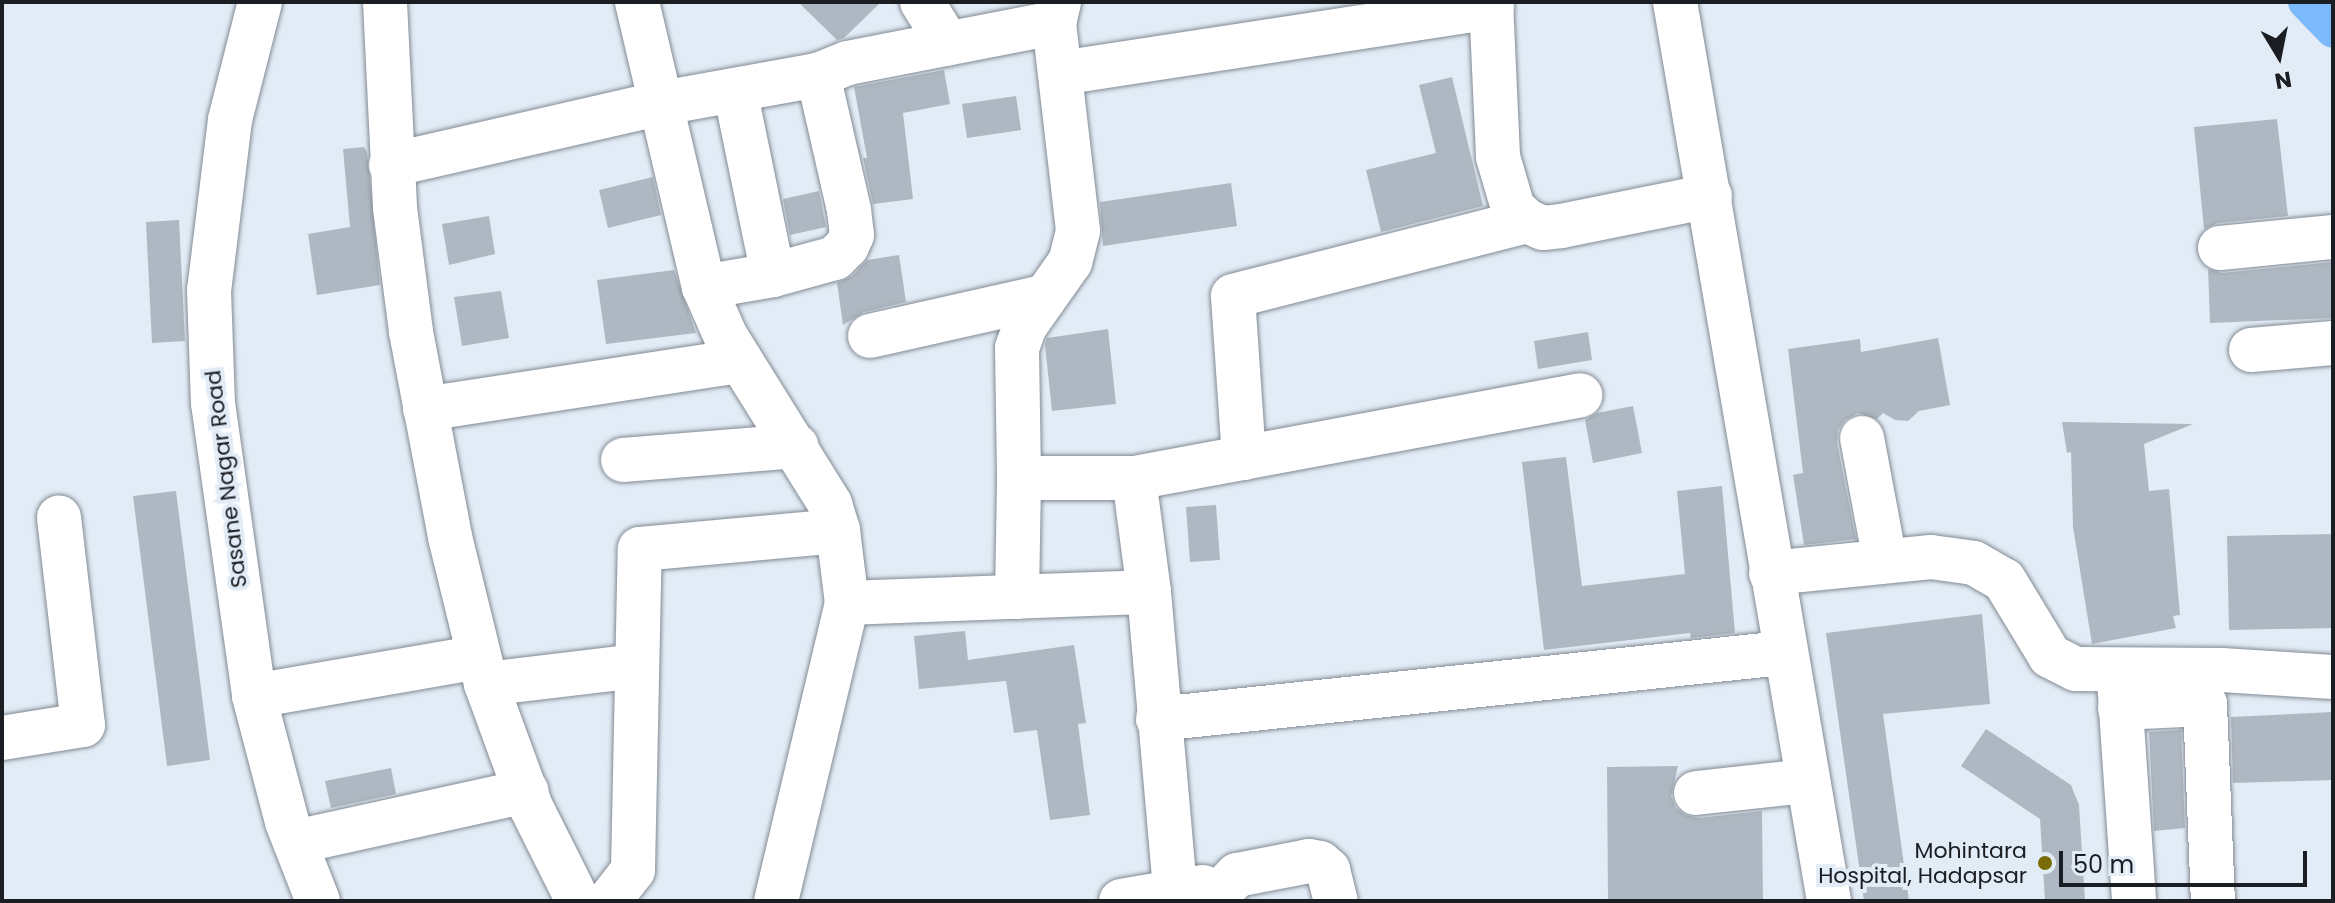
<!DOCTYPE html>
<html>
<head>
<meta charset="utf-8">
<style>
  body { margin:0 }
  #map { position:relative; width:2335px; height:903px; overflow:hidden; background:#e2ecf6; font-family:Poppins,sans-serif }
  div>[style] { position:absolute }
  .canal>* { height:34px; margin:-17px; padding:0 17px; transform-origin:17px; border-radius:17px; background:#7cbafb }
  .building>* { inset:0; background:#afb8c2 }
  .roads { filter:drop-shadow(0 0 2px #828b94) drop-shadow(0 0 2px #828b94) }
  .minor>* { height:44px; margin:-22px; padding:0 22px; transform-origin:22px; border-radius:22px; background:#fff }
  .dots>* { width:22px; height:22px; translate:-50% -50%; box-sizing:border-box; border:4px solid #e2ecf6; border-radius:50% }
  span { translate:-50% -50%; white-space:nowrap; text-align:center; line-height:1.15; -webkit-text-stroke:8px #e2ecf6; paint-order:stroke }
  .street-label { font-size:22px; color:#1a1d21 }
  .poi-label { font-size:22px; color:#1a1d21 }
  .right { translate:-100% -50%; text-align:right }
  .frame { position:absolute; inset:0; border:4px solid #1a1d21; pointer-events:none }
  .north { position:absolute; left:2239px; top:16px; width:80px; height:80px; -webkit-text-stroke:6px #e2ecf6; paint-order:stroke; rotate:170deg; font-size:22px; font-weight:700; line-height:32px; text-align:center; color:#1a1d21 }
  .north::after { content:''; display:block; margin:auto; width:28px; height:36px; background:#1a1d21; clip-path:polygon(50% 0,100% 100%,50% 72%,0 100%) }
  .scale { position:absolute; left:2059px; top:851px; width:248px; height:36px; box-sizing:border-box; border:4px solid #1a1d21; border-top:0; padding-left:10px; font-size:24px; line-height:28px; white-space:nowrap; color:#1a1d21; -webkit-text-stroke:6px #e2ecf6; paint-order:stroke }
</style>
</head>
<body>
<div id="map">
  <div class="canal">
    <i style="left:2305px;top:2px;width:40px;rotate:46deg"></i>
  </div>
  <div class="building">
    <i style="clip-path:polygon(798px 2px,881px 2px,844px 38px,837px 40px)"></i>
    <i style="clip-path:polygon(944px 70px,950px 104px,903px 113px,913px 199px,873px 204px,863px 158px,867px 158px,854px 87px)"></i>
    <i style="clip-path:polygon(1452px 77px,1483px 206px,1381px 232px,1366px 170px,1436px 153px,1419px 85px)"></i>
    <i style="clip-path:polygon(1016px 96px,1021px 130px,967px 138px,962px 104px)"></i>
    <i style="clip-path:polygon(2277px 119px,2288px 216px,2218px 223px,2204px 229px,2194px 127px)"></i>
    <i style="clip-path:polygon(364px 147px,367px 152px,380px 285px,317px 295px,308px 234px,350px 227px,343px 149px)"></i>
    <i style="clip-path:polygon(653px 177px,661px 215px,608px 228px,599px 190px)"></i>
    <i style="clip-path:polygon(1231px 183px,1237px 226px,1103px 246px,1100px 202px)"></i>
    <i style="clip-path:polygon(819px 191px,826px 227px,790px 235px,783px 199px)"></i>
    <i style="clip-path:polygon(489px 216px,495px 254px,449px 265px,442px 224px)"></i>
    <i style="clip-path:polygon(179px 220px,185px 341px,152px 343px,146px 222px)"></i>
    <i style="clip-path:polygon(899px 255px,906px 302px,864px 312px,843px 325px,837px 283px,852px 276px,867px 260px)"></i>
    <i style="clip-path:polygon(2333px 262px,2333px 318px,2210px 323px,2208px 269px,2222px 273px)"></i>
    <i style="clip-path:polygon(674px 270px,696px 333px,606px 344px,597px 280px)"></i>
    <i style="clip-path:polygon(501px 291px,509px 338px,462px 346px,454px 297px)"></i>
    <i style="clip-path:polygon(1108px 329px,1116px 404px,1052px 411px,1045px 345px,1047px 338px)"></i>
    <i style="clip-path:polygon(1588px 332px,1592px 360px,1538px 369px,1534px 341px)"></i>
    <i style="clip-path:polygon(1938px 338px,1950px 405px,1919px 411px,1908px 421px,1895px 420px,1883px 413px,1877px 419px,1858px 413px,1845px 420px,1838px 430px,1837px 443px,1856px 539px,1804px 545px,1793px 475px,1803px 473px,1788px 349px,1860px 339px,1861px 352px)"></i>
    <i style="clip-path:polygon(1633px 406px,1642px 453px,1593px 463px,1585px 420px,1597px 413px)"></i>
    <i style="clip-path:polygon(2062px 422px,2193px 424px,2144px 444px,2149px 491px,2169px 489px,2180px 615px,2173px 616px,2176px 628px,2092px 644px,2073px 527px,2071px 452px,2067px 453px)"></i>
    <i style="clip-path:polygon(1566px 457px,1582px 586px,1685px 574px,1677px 491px,1722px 486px,1735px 633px,1691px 638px,1690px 633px,1544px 650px,1522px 462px)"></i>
    <i style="clip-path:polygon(176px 491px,210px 760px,167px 766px,133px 496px)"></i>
    <i style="clip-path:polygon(1216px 505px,1220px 560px,1190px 562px,1186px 507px)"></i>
    <i style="clip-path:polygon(2333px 534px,2333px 628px,2229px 630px,2227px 536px)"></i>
    <i style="clip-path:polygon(1982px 614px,1990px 704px,1883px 714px,1909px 901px,1864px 901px,1826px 633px)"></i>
    <i style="clip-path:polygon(965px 631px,968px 660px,1074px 645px,1086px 723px,1078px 724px,1090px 815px,1050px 820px,1037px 730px,1014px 733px,1006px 681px,919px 689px,914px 636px)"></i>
    <i style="clip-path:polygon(2333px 712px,2333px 780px,2233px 783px,2231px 717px)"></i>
    <i style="clip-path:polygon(1986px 729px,2071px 785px,2079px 805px,2085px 901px,2045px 901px,2040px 819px,1961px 766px)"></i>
    <i style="clip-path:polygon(2181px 730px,2185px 828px,2154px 831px,2149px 732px)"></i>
    <i style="clip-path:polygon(1678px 766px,1671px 796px,1676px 808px,1685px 815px,1699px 818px,1762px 811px,1763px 901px,1608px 901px,1607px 767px)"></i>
    <i style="clip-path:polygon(391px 768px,396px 794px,331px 808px,325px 781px)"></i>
  </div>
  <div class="roads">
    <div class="minor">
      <i style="left:260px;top:2px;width:122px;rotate:104.3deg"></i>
      <i style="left:230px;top:120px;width:171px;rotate:97deg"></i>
      <i style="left:209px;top:290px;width:113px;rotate:88deg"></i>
      <i style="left:213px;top:403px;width:296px;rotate:82deg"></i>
      <i style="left:254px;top:696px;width:130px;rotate:75.3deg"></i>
      <i style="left:287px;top:822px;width:85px;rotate:68.6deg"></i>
      <i style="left:385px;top:2px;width:206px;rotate:87.2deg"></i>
      <i style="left:395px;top:208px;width:125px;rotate:82.6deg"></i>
      <i style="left:411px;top:332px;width:209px;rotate:79.2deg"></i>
      <i style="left:450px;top:537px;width:151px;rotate:76.2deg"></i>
      <i style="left:486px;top:684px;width:131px;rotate:69.9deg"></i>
      <i style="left:531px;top:807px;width:105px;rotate:63.4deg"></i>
      <i style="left:637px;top:2px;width:293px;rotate:76.8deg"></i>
      <i style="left:704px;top:287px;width:55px;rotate:66.3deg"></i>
      <i style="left:726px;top:337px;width:197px;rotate:58.1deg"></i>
      <i style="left:830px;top:504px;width:28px;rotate:73deg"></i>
      <i style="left:838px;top:531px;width:73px;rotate:82.9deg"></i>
      <i style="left:847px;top:603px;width:306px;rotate:103.4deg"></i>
      <i style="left:922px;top:2px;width:49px;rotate:58.2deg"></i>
      <i style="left:1059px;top:2px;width:22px;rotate:103deg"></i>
      <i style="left:1054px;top:23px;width:209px;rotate:83.4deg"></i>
      <i style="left:1078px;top:231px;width:32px;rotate:104deg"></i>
      <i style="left:1070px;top:262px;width:78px;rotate:125.1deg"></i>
      <i style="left:1025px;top:326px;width:23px;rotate:110deg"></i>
      <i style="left:1017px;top:348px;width:130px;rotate:89.1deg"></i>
      <i style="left:1019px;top:478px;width:115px"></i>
      <i style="left:1134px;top:478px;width:115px;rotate:82.5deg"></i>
      <i style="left:1149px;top:592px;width:298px;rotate:85deg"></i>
      <i style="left:1491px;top:2px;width:155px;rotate:87.4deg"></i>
      <i style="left:1498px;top:157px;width:53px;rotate:73.6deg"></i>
      <i style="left:1513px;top:208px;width:19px;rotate:43deg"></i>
      <i style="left:1527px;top:221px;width:17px;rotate:24deg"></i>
      <i style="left:1543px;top:228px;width:18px;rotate:-6deg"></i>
      <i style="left:1561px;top:226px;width:152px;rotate:-11.4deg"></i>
      <i style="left:1675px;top:2px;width:912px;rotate:80.28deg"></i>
      <i style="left:1061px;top:73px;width:436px;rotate:-8.7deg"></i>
      <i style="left:735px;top:90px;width:189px;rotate:78.4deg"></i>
      <i style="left:391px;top:165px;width:278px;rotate:-12.9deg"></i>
      <i style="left:662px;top:103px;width:158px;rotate:-10.2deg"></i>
      <i style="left:818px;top:75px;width:32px;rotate:-22deg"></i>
      <i style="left:848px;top:63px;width:210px;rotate:-11deg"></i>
      <i style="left:2220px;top:248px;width:114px;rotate:-5.6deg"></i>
      <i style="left:704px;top:287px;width:70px;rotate:-9.9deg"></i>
      <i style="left:773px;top:275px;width:64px;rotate:-15.3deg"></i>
      <i style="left:835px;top:258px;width:17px;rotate:-45deg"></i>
      <i style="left:847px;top:246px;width:12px;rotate:-66deg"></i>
      <i style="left:852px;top:235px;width:25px;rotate:-97deg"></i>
      <i style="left:849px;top:210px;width:139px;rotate:-102.9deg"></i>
      <i style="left:870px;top:336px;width:177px;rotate:-12.7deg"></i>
      <i style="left:2251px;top:350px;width:82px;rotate:-4.9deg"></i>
      <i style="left:425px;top:409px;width:319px;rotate:-8.7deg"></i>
      <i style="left:1862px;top:438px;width:125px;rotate:79.4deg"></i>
      <i style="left:1244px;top:458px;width:162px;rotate:-93.9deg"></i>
      <i style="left:1233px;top:296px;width:303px;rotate:-14.3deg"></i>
      <i style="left:623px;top:460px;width:174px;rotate:-4.6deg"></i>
      <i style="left:1134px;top:478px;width:454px;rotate:-10.5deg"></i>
      <i style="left:1771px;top:573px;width:161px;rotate:-5.7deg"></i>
      <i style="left:1931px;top:557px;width:43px;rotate:7.9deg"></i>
      <i style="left:1974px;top:563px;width:34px;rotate:30deg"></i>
      <i style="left:2004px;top:580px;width:89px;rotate:58.8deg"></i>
      <i style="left:2050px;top:656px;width:29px;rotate:27deg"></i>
      <i style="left:2076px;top:669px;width:146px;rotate:0.4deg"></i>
      <i style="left:2222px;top:670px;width:111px;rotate:3.6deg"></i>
      <i style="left:1017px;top:597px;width:119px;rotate:-89deg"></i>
      <i style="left:847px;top:603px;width:302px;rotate:-2.1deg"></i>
      <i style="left:2119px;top:680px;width:222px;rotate:86.1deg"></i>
      <i style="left:486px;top:684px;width:151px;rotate:-6.8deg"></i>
      <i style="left:254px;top:696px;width:228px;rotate:-9.8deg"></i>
      <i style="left:2120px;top:708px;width:85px;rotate:-2.7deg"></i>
      <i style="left:2205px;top:704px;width:197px;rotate:87.7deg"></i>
      <i style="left:1158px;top:719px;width:628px;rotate:-6.03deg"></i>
      <i style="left:2px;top:738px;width:82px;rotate:-9.1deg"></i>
      <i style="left:83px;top:725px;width:209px;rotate:-96.6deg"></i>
      <i style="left:1696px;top:793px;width:112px;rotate:-6.2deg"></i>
      <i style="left:295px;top:842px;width:237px;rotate:-12.4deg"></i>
      <i style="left:1221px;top:891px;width:23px;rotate:-45deg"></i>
      <i style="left:1237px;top:875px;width:73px;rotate:-11deg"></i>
      <i style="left:1309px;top:861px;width:11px;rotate:10deg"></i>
      <i style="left:1320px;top:863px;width:11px;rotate:41deg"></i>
      <i style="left:1328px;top:870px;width:32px;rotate:76deg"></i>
      <i style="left:609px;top:901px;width:39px;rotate:-52deg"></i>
      <i style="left:633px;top:870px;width:321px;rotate:-88.8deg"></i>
      <i style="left:640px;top:549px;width:199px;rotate:-5.2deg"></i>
      <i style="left:1121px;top:901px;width:83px;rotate:-9.7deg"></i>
    </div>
  </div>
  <div class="dots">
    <i style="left:2045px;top:863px;background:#7a6c06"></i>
  </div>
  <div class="street-label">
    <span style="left:226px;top:479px;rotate:-97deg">Sasane Nagar Road</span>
  </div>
  <div class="poi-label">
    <span class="right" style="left:2027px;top:863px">Mohintara<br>Hospital, Hadapsar</span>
  </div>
  <div class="frame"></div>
  <div class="north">N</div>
  <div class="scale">50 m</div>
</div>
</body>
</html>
